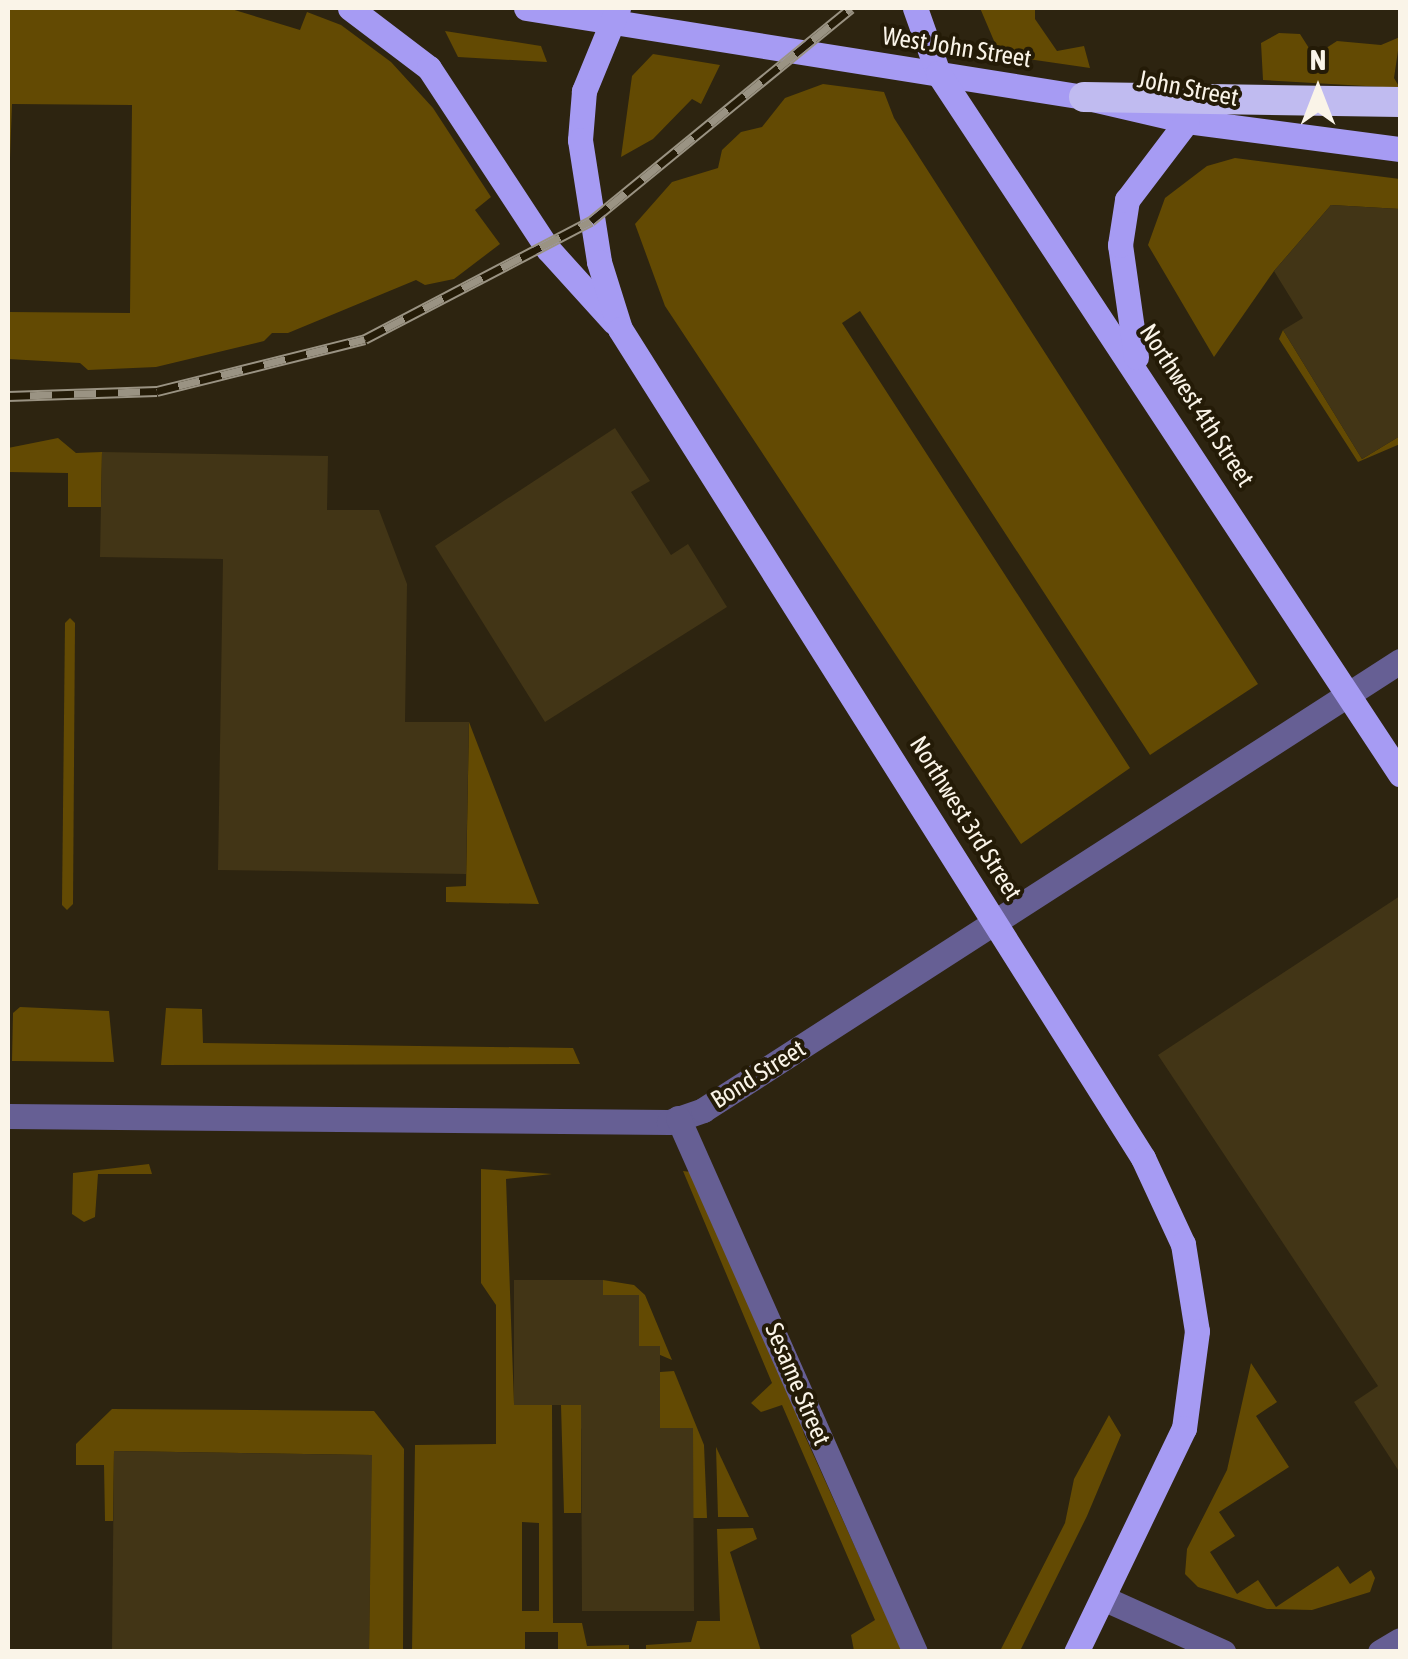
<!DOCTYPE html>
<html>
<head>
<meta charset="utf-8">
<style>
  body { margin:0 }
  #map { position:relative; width:1408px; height:1659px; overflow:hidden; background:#2d2410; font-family:"Asap Condensed",sans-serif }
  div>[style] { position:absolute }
  .green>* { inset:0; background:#634a03 }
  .building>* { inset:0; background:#423516 }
  .minor>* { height:25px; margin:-12.5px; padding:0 12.5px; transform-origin:12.5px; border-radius:12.5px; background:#665f94 }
  .major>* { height:25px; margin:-12.5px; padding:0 12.5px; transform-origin:12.5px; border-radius:12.5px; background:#a69bf3 }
  .highway>* { height:30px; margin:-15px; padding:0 15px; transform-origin:15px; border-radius:15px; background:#c0bbf0 }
  .rail>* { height:11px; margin-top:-5.5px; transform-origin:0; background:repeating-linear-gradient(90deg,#241b07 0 22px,#9a9383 0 44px); box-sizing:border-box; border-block:2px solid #9a9383 }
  span { translate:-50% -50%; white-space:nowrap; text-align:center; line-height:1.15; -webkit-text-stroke:8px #241b07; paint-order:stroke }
  .street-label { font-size:25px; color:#faf4e8 }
  .frame { position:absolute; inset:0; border:10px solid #faf4e8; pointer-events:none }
  .north { position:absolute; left:1268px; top:40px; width:100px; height:100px; -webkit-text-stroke:8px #241b07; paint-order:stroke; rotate:0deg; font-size:28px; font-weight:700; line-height:40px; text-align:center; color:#faf4e8 }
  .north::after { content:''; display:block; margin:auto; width:35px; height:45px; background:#faf4e8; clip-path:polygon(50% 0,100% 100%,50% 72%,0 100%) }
</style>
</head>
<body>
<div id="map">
  <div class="green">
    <i style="clip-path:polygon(8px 8px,228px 8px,300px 30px,307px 12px,341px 25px,391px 62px,433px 108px,491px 197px,475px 210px,500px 244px,454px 279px,425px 285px,416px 280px,288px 333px,272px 333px,264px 341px,156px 367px,88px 370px,80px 363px,8px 359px,8px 312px,130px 313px,132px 105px,12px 104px,8px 213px)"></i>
    <i style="clip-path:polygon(980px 8px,1035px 8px,1035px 19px,1057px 51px,1084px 46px,1090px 68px,1000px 55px)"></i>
    <i style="clip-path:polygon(445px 31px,541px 46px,547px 62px,458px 57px)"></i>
    <i style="clip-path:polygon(1279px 33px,1300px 34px,1314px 56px,1337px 41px,1381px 45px,1400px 37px,1394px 78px,1400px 88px,1263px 80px,1261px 43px)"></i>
    <i style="clip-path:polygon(653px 54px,720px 65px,701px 104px,692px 99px,653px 139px,621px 157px,632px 76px)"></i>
    <i style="clip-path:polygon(823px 84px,884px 92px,894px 118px,1258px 684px,1150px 755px,860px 311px,842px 323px,1130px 768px,1021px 844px,665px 306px,635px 224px,672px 182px,718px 168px,722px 150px,741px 132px,762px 127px,785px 98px)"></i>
    <i style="clip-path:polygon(1235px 158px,1400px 179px,1400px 209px,1331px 205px,1274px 271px,1214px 357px,1148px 245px,1165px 198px,1207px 166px)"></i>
    <i style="clip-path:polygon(1283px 330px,1362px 459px,1400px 436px,1400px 444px,1358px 462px,1279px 339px)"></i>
    <i style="clip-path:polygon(58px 438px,76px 453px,102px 452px,101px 507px,68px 507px,68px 473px,8px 472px,8px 448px)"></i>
    <i style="clip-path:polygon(70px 618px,75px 623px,73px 904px,67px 910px,62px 905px,65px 623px)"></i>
    <i style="clip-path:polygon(469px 722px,539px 904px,446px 902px,446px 887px,466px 886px)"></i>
    <i style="clip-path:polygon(20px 1007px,109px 1011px,114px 1062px,12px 1061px,13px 1013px)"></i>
    <i style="clip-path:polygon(166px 1008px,202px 1009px,203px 1043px,573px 1048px,580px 1064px,161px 1065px)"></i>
    <i style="clip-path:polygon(149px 1164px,152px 1174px,98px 1174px,95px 1217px,84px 1222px,72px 1214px,73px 1173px)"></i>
    <i style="clip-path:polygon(evenodd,481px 1169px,552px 1174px,506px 1179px,514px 1404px,552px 1405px,553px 1623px,582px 1623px,587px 1646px,629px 1645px,629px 1651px,558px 1651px,558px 1632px,525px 1632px,525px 1651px,412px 1652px,415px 1445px,496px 1444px,496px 1305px,481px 1283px,481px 1169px,522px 1522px,539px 1523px,539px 1611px,522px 1611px,522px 1522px)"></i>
    <i style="clip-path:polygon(683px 1171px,691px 1172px,791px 1383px,804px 1434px,902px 1651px,854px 1651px,851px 1635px,875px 1620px,782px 1405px,761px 1412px,751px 1403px,772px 1383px)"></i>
    <i style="clip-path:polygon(603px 1280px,634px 1285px,645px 1295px,672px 1360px,639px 1346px,639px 1295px,603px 1295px)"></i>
    <i style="clip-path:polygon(1251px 1363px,1277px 1402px,1256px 1416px,1289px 1467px,1219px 1512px,1235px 1536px,1210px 1552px,1237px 1594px,1258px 1580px,1276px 1607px,1338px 1566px,1350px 1584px,1371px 1570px,1375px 1578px,1370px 1592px,1312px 1610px,1267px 1609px,1198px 1587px,1185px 1574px,1187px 1549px,1227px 1470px)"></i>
    <i style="clip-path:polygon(674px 1371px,704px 1445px,707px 1518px,693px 1518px,645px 1428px,660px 1372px)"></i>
    <i style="clip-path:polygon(616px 1404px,581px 1429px,581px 1513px,564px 1513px,561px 1405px)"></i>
    <i style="clip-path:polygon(112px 1409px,374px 1411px,404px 1449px,403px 1651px,369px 1651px,371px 1455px,114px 1451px,113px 1521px,105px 1521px,104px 1465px,76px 1465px,76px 1444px)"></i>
    <i style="clip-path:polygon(1109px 1415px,1121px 1435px,1087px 1516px,1020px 1651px,1000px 1651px,1065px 1523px,1074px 1479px)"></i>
    <i style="clip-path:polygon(716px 1447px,749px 1517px,718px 1517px)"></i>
    <i style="clip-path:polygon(753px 1528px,757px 1539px,730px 1552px,761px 1651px,646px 1651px,646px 1645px,691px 1642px,697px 1621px,720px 1621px,717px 1529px)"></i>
  </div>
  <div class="building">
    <i style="clip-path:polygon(1331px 205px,1400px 209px,1400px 436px,1362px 459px,1283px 330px,1303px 318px,1274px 271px)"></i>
    <i style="clip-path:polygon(615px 428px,650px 481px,631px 492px,671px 555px,688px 544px,727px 607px,545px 722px,435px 546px)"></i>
    <i style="clip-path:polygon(102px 452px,328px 456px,327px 510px,379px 510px,407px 584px,405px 722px,469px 722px,466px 874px,218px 870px,223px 559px,100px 557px)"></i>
    <i style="clip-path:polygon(1400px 896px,1400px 1473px,1354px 1402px,1378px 1386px,1158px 1055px)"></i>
    <i style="clip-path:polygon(514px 1280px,603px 1280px,603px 1295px,639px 1295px,639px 1346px,660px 1346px,660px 1428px,693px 1428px,694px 1611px,582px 1611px,581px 1405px,514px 1405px)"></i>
    <i style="clip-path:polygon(114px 1451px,372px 1455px,369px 1652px,112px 1652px)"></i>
  </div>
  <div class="minor">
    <i style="left:8px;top:1116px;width:661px;rotate:0.52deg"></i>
    <i style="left:669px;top:1122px;width:36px;rotate:-19deg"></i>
    <i style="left:703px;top:1110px;width:829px;rotate:-32.79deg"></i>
    <i style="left:678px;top:1118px;width:584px;rotate:66.07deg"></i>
    <i style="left:1103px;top:1598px;width:132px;rotate:24.2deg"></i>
    <i style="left:1380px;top:1652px;width:23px;rotate:-31deg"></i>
  </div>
  <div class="major">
    <i style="left:350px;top:8px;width:99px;rotate:37.2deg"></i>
    <i style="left:429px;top:68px;width:217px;rotate:56.7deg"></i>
    <i style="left:548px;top:249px;width:98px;rotate:47.9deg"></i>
    <i style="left:526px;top:8px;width:565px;rotate:9.06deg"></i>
    <i style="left:1084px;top:97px;width:106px;rotate:13.1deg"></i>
    <i style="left:1187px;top:121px;width:215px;rotate:7.5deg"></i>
    <i style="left:618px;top:8px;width:90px;rotate:112.3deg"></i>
    <i style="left:584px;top:91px;width:49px;rotate:94.7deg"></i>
    <i style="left:580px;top:140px;width:123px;rotate:81.1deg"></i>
    <i style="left:599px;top:262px;width:70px;rotate:72.6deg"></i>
    <i style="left:620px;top:329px;width:980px;rotate:57.75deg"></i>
    <i style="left:1143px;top:1158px;width:95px;rotate:65.1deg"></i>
    <i style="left:1183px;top:1244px;width:88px;rotate:80.9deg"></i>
    <i style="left:1197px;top:1331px;width:98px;rotate:97.6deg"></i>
    <i style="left:1184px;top:1428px;width:249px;rotate:115.7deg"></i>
    <i style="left:915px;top:8px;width:69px;rotate:70.5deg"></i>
    <i style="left:938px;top:73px;width:840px;rotate:56.61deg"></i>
    <i style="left:1136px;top:357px;width:113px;rotate:-98.1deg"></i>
    <i style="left:1120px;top:245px;width:46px;rotate:-81.2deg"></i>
    <i style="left:1127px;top:200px;width:99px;rotate:-52.8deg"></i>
  </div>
  <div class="highway">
    <i style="left:1084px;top:97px;width:316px;rotate:0.9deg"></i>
  </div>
  <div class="rail">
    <i style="left:8px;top:396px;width:149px;rotate:-1.9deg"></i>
    <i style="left:157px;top:391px;width:214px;rotate:-14deg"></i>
    <i style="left:365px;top:339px;width:255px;rotate:-27.6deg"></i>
    <i style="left:591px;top:221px;width:336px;rotate:-39.3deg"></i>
  </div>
  <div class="street-label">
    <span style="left:957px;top:47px;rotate:9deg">West John Street</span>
    <span style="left:1188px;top:88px;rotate:11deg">John Street</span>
    <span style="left:1197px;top:405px;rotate:57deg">Northwest 4th Street</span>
    <span style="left:966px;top:818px;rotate:58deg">Northwest 3rd Street</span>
    <span style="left:758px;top:1074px;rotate:-32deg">Bond Street</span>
    <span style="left:798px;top:1384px;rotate:67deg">Sesame Street</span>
  </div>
  <div class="frame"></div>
  <div class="north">N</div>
</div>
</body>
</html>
